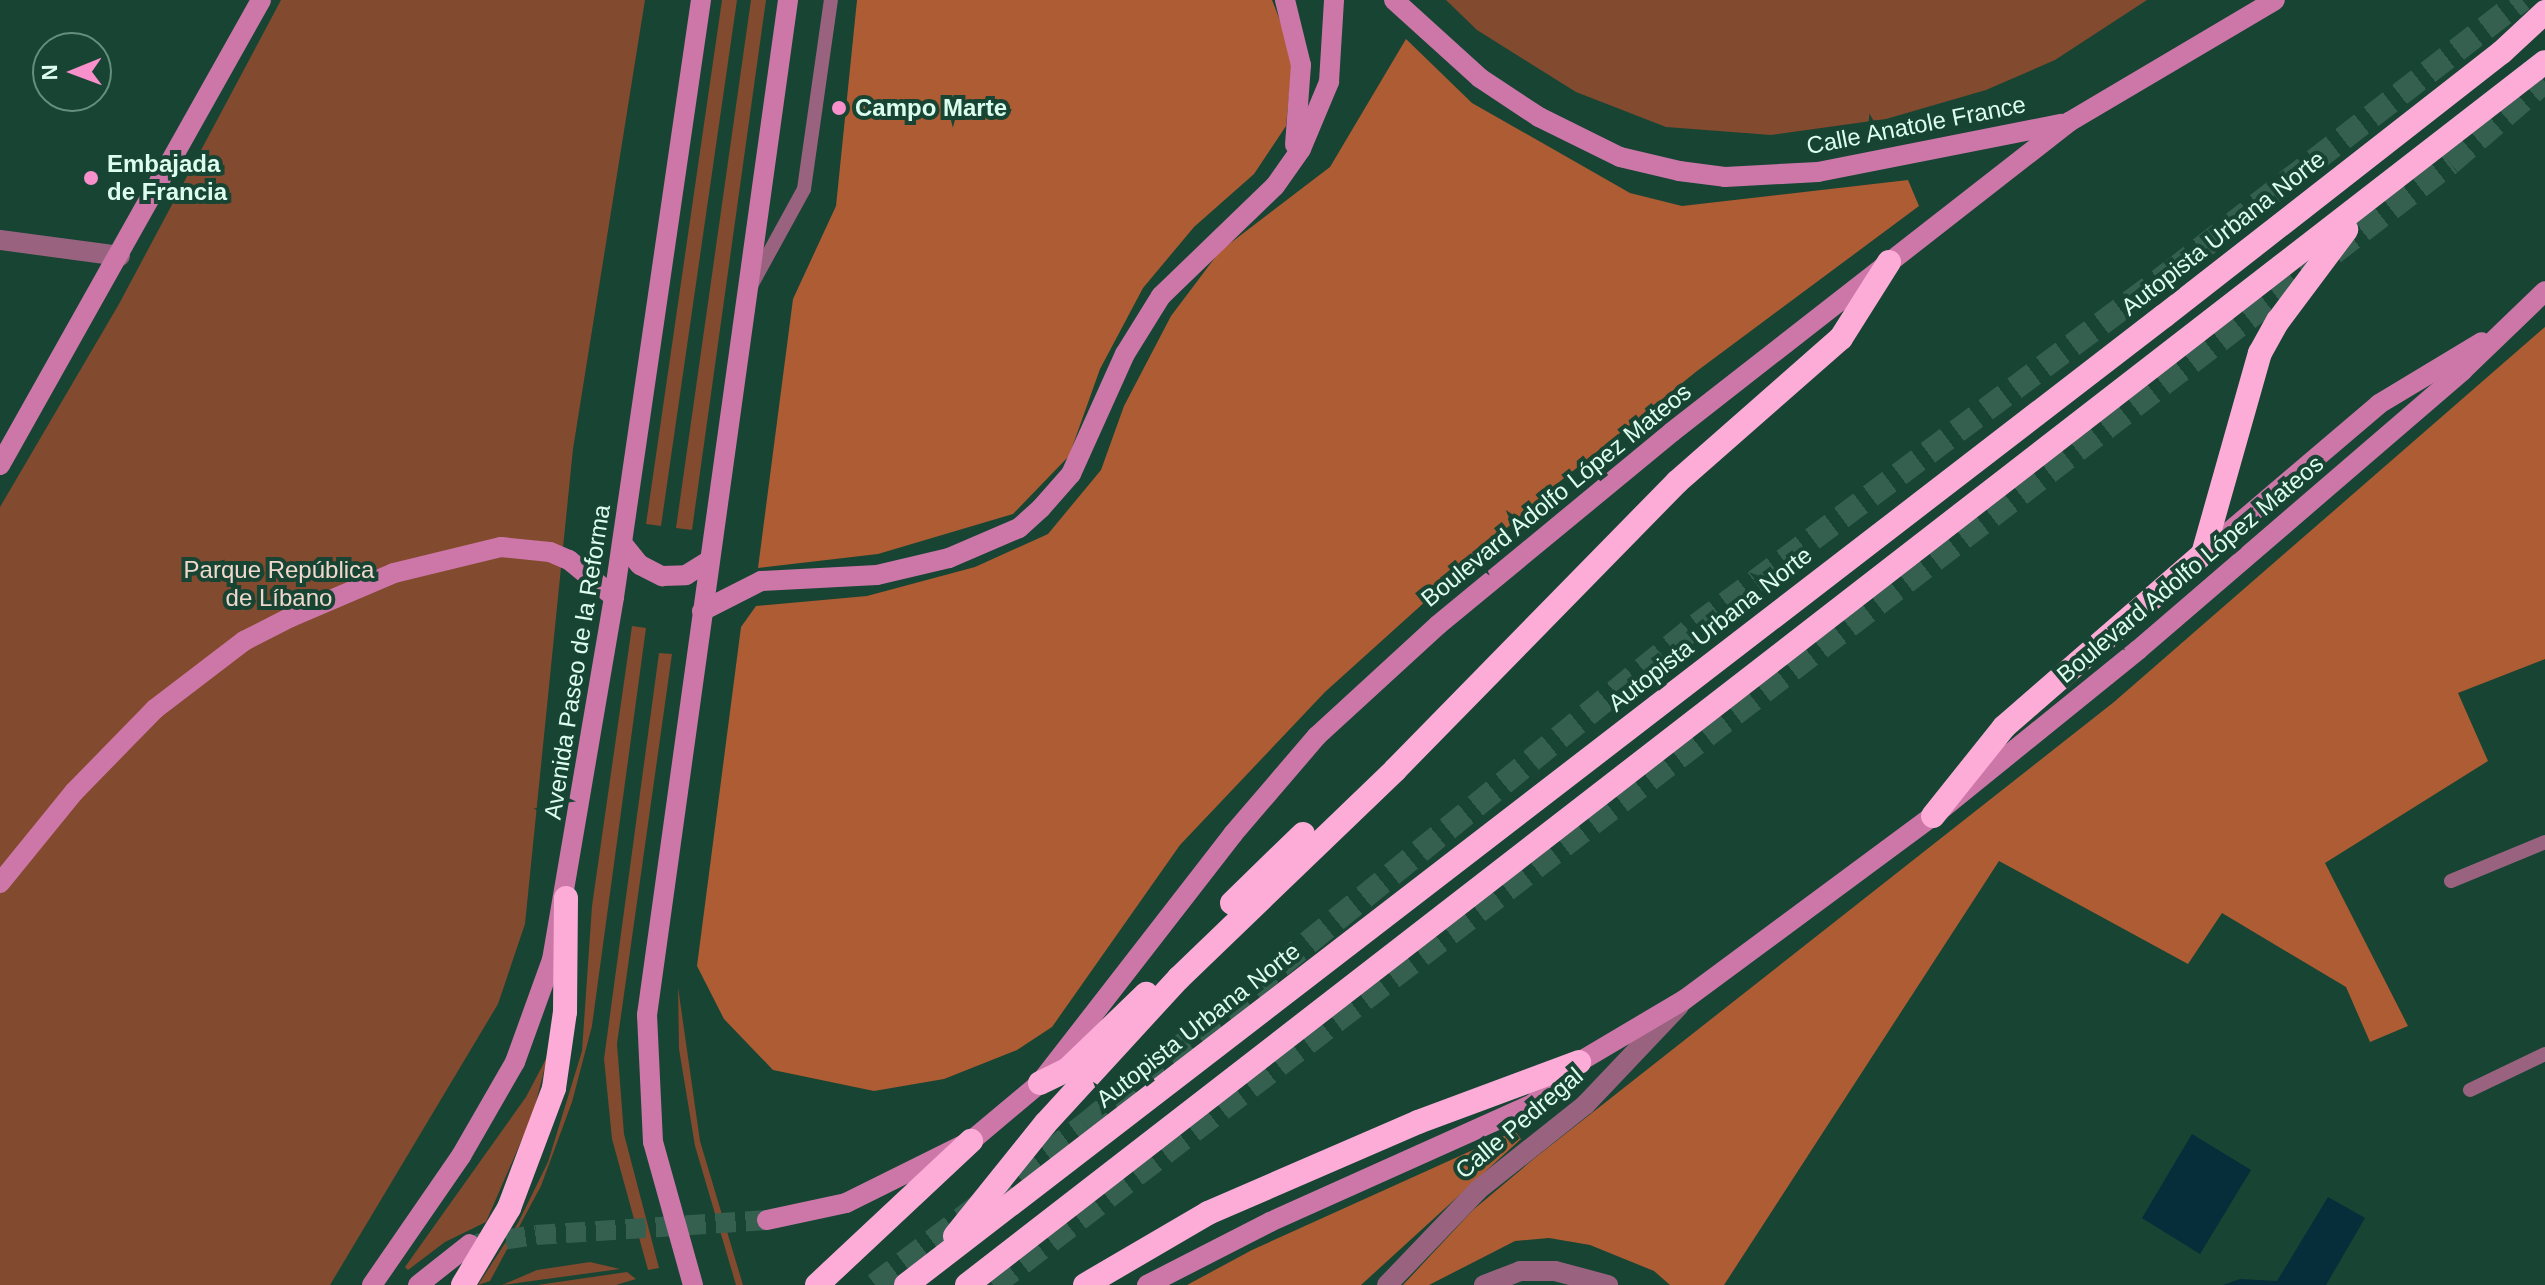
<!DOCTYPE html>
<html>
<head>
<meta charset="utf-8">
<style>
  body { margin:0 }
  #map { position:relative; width:2545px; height:1285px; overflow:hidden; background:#174433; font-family:Arial,sans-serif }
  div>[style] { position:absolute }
  .green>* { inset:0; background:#824a2e }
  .forest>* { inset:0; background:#ae5c33 }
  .water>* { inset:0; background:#062d3a }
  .secondary-tunnel>* { height:20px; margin-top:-10px; transform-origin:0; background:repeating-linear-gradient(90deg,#35604f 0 20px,transparent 0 30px) }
  .highway-tunnel>* { height:24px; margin-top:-12px; transform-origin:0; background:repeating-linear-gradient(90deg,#35604f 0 24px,transparent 0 36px) }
  .lane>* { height:14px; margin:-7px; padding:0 7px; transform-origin:7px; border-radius:7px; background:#996380 }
  .street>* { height:20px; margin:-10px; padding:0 10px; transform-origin:10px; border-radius:10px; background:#996380 }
  .secondary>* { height:20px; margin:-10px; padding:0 10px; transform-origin:10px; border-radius:10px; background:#cd77a8 }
  .highway>* { height:24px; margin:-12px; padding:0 12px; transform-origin:12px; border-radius:12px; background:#fcacd7 }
  .dots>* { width:22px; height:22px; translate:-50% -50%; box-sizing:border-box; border:4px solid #174433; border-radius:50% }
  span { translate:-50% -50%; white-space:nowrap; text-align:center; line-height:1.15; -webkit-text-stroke:8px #174433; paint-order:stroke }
  .poi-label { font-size:24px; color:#ddfdee; font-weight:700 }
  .left { translate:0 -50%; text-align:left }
  .street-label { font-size:24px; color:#ddfdee }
  .park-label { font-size:24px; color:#f0d8cd }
  .north { position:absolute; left:32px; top:32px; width:80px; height:80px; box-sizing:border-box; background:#174433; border:2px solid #668e7e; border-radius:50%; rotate:269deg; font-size:22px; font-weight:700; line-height:32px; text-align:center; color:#ddfdee }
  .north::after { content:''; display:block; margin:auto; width:28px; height:36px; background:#f890cb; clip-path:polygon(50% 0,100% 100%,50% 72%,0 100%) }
</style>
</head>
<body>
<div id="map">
  <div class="green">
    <i style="clip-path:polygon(281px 0,645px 0,573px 449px,525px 924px,498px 1004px,330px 1285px,0 1285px,0 507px,119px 304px)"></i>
    <i style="clip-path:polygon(722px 0,737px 0,661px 526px,646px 524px)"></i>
    <i style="clip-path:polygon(751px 0,766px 0,692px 530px,676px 528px)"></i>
    <i style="clip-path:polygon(1446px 0,2147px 0,2055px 60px,1986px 90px,1886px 119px,1771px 135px,1666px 127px,1576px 92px,1477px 30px)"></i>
    <i style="clip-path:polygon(632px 626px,646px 628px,592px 1026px,572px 1102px,541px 1186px,490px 1281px,478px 1285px,518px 1223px,548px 1162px,582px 1051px,592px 906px)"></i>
    <i style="clip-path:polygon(659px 653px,672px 654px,617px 1044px,624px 1134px,659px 1268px,648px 1270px,612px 1139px,604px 1059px)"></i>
    <i style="clip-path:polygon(678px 987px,700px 1141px,743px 1285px,736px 1285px,695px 1146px,679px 1049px)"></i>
    <i style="clip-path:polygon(548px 1055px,533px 1114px,486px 1222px,445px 1242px,408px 1270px,405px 1267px,526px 1097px)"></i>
    <i style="clip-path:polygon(590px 1262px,620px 1269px,502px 1285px,537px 1270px)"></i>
    <i style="clip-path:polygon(627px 1272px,636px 1279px,616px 1285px,537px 1285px)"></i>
  </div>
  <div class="forest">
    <i style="clip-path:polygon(857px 0,1272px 0,1293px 54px,1286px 126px,1254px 174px,1194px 227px,1143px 288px,1100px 369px,1069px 456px,1013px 514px,878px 554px,758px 568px,793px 299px,836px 206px)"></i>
    <i style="clip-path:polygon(1406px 39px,1472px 103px,1630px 193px,1682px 206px,1908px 180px,1919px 206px,1697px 371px,1548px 491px,1325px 692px,1180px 845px,1052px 1027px,1017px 1050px,944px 1079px,874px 1091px,773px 1070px,724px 1019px,697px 966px,741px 627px,756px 606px,867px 596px,975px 567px,1048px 534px,1101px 470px,1124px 406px,1171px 316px,1220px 251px,1330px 167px)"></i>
    <i style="clip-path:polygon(2545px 327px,2545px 659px,2458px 693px,2488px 761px,2325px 863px,2408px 1026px,2370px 1042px,2346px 987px,2222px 913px,2188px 964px,1999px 861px,1724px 1285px,1670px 1285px,1654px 1271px,1590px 1245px,1549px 1238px,1515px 1241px,1429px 1285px,1403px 1285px,1473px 1210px,1536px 1157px,2114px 702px)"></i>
    <i style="clip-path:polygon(1515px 1131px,1521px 1139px,1361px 1285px,1187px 1285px,1252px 1250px)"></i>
  </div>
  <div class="water">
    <i style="clip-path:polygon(2192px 1134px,2251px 1170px,2200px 1254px,2142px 1218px)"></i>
    <i style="clip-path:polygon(2328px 1197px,2365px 1218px,2326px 1285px,2223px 1285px,2240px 1279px,2277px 1281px)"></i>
  </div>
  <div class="secondary-tunnel">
    <i style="left:476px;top:1244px;width:61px;rotate:-8.5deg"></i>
    <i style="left:536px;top:1235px;width:231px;rotate:-3.7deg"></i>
  </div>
  <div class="highway-tunnel">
    <i style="left:875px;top:1285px;width:264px;rotate:-37.3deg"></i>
    <i style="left:1085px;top:1125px;width:790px;rotate:-39.25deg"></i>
    <i style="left:1697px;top:625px;width:592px;rotate:-36.7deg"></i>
    <i style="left:2172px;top:271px;width:443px;rotate:-37.8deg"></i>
    <i style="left:993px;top:1285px;width:1839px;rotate:-37.6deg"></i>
    <i style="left:2450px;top:163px;width:125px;rotate:-40.8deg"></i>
  </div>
  <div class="lane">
    <i style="left:752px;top:284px;width:108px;rotate:-61.3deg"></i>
    <i style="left:804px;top:189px;width:191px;rotate:-81.9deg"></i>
    <i style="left:2451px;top:881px;width:102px;rotate:-22.5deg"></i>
    <i style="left:2470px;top:1090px;width:83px;rotate:-25.6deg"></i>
  </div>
  <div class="street">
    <i style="left:0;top:240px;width:121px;rotate:7.6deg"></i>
    <i style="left:1387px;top:1285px;width:132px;rotate:-46.2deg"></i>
    <i style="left:1478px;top:1190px;width:137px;rotate:-38.5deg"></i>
    <i style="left:1585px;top:1105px;width:137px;rotate:-46.5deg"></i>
    <i style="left:1484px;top:1285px;width:39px;rotate:-21deg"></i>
    <i style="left:1520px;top:1271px;width:35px"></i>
    <i style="left:1555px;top:1271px;width:55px;rotate:14.8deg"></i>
  </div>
  <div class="secondary">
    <i style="left:1285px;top:0;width:67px;rotate:76.2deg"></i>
    <i style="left:1301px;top:65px;width:80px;rotate:94.3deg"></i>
    <i style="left:1394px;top:0;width:116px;rotate:42.2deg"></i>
    <i style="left:1480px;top:78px;width:71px;rotate:33.5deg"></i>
    <i style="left:1539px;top:117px;width:90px;rotate:26.3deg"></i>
    <i style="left:1620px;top:157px;width:61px;rotate:13.3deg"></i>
    <i style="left:1679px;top:171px;width:46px;rotate:7.4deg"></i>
    <i style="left:1725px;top:177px;width:93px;rotate:-3.1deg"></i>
    <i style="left:1818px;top:172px;width:248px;rotate:-11.2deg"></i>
    <i style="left:0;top:465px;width:533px;rotate:-60.69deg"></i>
    <i style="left:622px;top:543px;width:28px;rotate:51deg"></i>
    <i style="left:640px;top:565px;width:25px;rotate:27deg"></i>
    <i style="left:662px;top:576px;width:24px;rotate:-2deg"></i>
    <i style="left:686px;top:575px;width:28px;rotate:-32deg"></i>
    <i style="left:2203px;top:554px;width:231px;rotate:-40.4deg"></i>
    <i style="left:2379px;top:404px;width:120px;rotate:-31deg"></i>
    <i style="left:702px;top:611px;width:66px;rotate:-27deg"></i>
    <i style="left:761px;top:581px;width:116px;rotate:-3deg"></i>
    <i style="left:877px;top:575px;width:74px;rotate:-13.3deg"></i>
    <i style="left:949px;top:558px;width:76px;rotate:-23.2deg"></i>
    <i style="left:1019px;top:528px;width:30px;rotate:-42deg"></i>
    <i style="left:1041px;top:508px;width:45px;rotate:-48.6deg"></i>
    <i style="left:1071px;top:474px;width:132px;rotate:-65.8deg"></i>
    <i style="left:1125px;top:354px;width:68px;rotate:-58.2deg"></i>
    <i style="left:1161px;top:296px;width:158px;rotate:-44deg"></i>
    <i style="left:1275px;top:186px;width:45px;rotate:-54.9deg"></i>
    <i style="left:1301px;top:149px;width:73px;rotate:-67.3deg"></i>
    <i style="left:1329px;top:82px;width:82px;rotate:-86.5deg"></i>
    <i style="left:0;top:883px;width:117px;rotate:-50.9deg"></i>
    <i style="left:74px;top:792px;width:116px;rotate:-45.7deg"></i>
    <i style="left:155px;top:709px;width:112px;rotate:-37.4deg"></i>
    <i style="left:244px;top:641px;width:53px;rotate:-27.1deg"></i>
    <i style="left:291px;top:617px;width:112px;rotate:-23.1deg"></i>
    <i style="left:394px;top:573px;width:110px;rotate:-13.7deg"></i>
    <i style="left:501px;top:547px;width:49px;rotate:5.8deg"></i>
    <i style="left:550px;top:552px;width:21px;rotate:23deg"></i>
    <i style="left:569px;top:560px;width:58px;rotate:39.4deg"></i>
    <i style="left:767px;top:1220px;width:81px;rotate:-12.1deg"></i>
    <i style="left:846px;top:1203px;width:140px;rotate:-26.4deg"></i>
    <i style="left:971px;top:1141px;width:90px;rotate:-40deg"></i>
    <i style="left:1040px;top:1083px;width:315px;rotate:-52.2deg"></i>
    <i style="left:1233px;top:834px;width:129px;rotate:-49.4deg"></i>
    <i style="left:1317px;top:736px;width:164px;rotate:-42.5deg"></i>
    <i style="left:1438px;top:625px;width:303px;rotate:-39.5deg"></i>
    <i style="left:1672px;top:432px;width:504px;rotate:-37.98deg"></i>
    <i style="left:2069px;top:122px;width:239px;rotate:-30.6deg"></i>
    <i style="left:372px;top:1285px;width:157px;rotate:-55.4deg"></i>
    <i style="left:461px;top:1156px;width:108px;rotate:-60.1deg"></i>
    <i style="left:515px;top:1062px;width:109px;rotate:-70.1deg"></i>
    <i style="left:552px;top:960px;width:368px;rotate:-80.3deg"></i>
    <i style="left:614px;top:597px;width:603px;rotate:-81.71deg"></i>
    <i style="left:418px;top:1285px;width:66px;rotate:-38.3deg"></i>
    <i style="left:693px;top:1285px;width:148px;rotate:-105.6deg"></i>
    <i style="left:653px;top:1142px;width:127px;rotate:-92.7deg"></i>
    <i style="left:647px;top:1015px;width:1025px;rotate:-82.09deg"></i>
    <i style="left:1147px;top:1285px;width:138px;rotate:-27.1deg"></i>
    <i style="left:1270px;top:1222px;width:288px;rotate:-24.2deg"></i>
    <i style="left:1533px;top:1104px;width:62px;rotate:-42.4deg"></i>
    <i style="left:1579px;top:1062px;width:122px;rotate:-30.6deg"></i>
    <i style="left:1684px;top:1000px;width:310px;rotate:-36.5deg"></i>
    <i style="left:1933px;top:816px;width:264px;rotate:-39deg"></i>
    <i style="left:2138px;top:650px;width:428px;rotate:-40.7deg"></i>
    <i style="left:2462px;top:371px;width:115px;rotate:-43.9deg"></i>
  </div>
  <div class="highway">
    <i style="left:1933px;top:816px;width:114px;rotate:-51.4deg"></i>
    <i style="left:2004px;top:727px;width:264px;rotate:-41deg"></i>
    <i style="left:2203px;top:554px;width:209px;rotate:-74.2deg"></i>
    <i style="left:2260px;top:353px;width:37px;rotate:-61deg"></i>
    <i style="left:2278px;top:321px;width:114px;rotate:-53.2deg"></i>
    <i style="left:1232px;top:903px;width:99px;rotate:-44.2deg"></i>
    <i style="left:1040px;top:1083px;width:30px;rotate:-26deg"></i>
    <i style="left:1067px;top:1070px;width:110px;rotate:-43.9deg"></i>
    <i style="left:955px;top:1236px;width:144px;rotate:-51.2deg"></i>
    <i style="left:1045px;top:1124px;width:198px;rotate:-47.5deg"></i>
    <i style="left:1179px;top:978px;width:300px;rotate:-43.9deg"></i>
    <i style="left:1395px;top:770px;width:403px;rotate:-45.6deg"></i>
    <i style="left:1677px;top:482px;width:218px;rotate:-41.3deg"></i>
    <i style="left:1841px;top:338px;width:90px;rotate:-57.7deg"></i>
    <i style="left:463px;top:1285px;width:90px;rotate:-59.1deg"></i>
    <i style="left:509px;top:1208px;width:128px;rotate:-69.4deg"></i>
    <i style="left:554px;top:1088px;width:77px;rotate:-81.8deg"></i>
    <i style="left:565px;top:1012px;width:114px;rotate:-89.5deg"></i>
    <i style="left:817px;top:1285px;width:211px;rotate:-43.1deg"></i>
    <i style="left:906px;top:1285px;width:1588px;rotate:-37.61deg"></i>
    <i style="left:2164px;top:316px;width:429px;rotate:-38deg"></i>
    <i style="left:2502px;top:52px;width:59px;rotate:-42.9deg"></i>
    <i style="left:967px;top:1285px;width:1996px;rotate:-37.78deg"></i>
    <i style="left:1085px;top:1285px;width:143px;rotate:-30.3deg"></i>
    <i style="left:1208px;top:1213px;width:229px;rotate:-23.4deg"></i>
    <i style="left:1418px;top:1122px;width:172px;rotate:-20.4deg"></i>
  </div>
  <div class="dots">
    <i style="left:839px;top:108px;background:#f890cb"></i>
    <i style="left:91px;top:178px;background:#f890cb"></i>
  </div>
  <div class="poi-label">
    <span class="left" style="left:855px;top:108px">Campo Marte</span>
    <span class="left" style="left:107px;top:178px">Embajada<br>de Francia</span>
  </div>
  <div class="street-label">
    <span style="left:1916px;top:125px;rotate:-11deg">Calle Anatole France</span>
    <span style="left:2223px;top:233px;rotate:-38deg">Autopista Urbana Norte</span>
    <span style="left:1556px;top:495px;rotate:-39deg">Boulevard Adolfo López Mateos</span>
    <span style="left:2190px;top:569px;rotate:-40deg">Boulevard Adolfo López Mateos</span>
    <span style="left:1710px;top:629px;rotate:-38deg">Autopista Urbana Norte</span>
    <span style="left:577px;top:662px;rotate:-81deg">Avenida Paseo de la Reforma</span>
    <span style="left:1198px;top:1025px;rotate:-38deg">Autopista Urbana Norte</span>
    <span style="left:1519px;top:1123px;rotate:-40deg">Calle Pedregal</span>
  </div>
  <div class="park-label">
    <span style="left:279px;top:584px">Parque República<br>de Líbano</span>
  </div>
  <div class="north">N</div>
</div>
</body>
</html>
